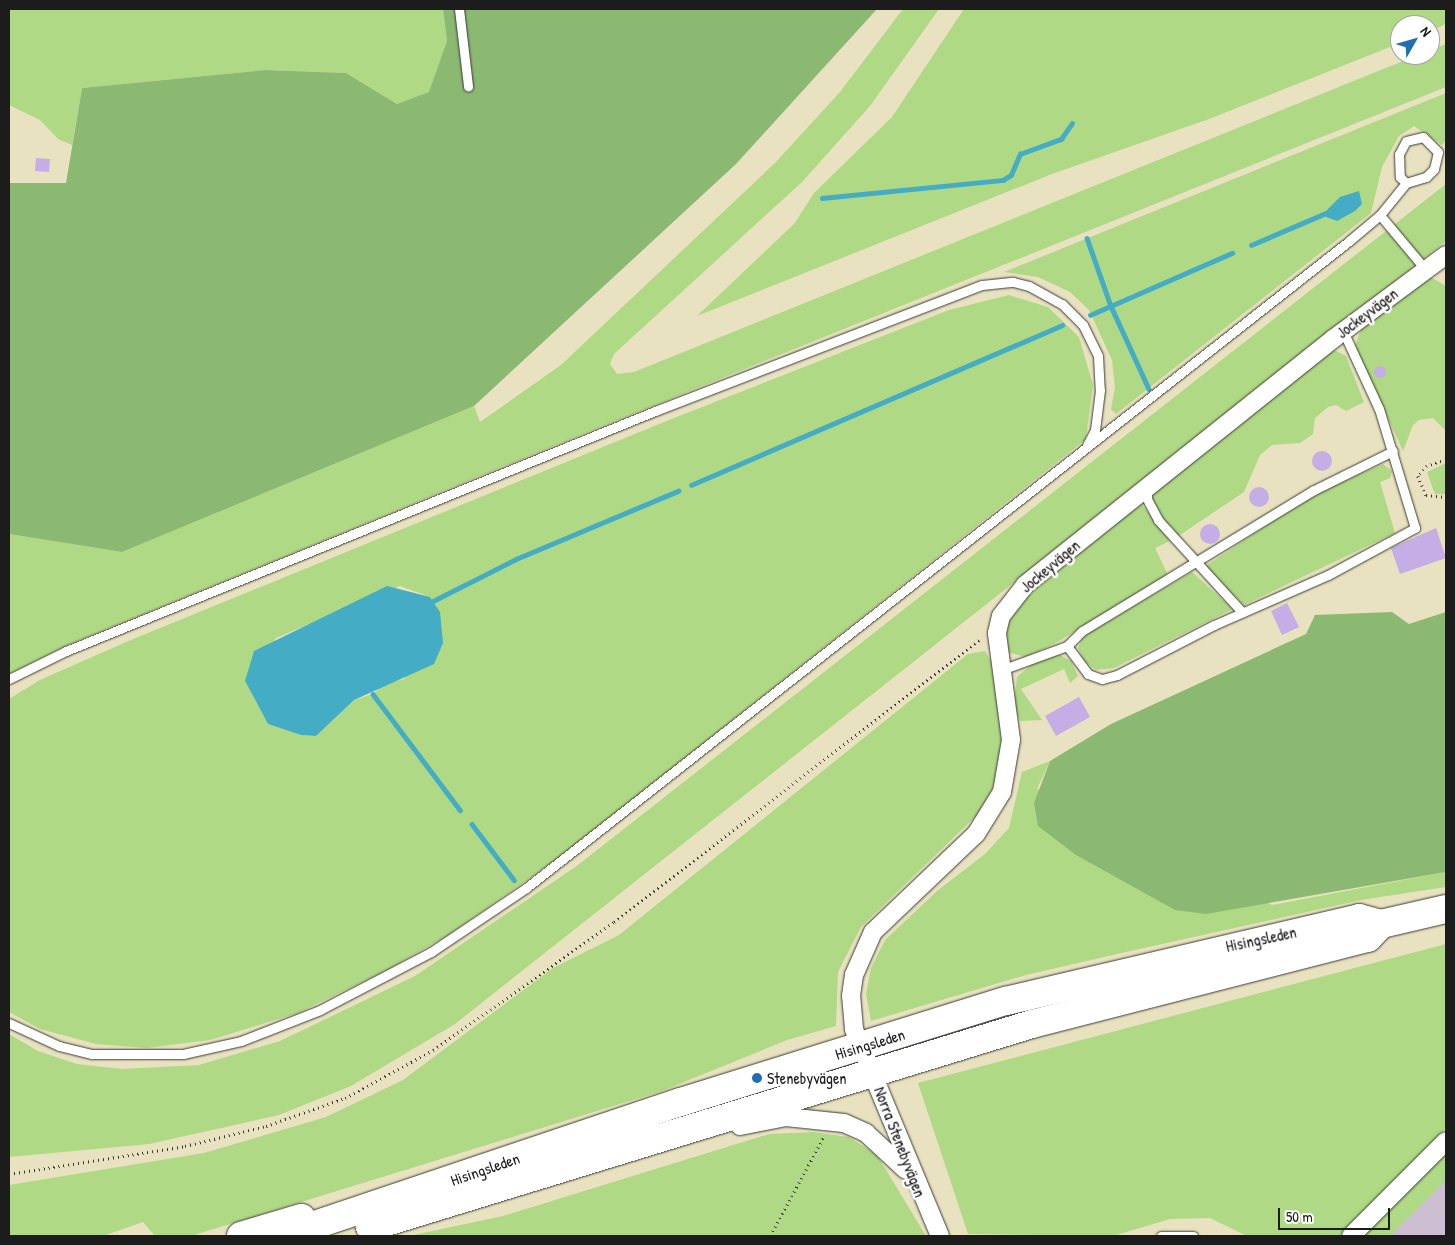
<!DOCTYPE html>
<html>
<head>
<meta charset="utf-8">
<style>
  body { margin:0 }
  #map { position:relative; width:1455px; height:1245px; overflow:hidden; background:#e8e2c0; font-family:"Patrick Hand",sans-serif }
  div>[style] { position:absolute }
  .industrial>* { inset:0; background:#cebed1 }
  .green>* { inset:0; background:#afd984 }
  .forest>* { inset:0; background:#8bb972 }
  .water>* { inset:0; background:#44acc4 }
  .stream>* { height:4.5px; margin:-2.25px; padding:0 2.25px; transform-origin:2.25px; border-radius:2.25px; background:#44acc4 }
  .building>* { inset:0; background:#c5ade6 }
  .round { border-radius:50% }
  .path>* { height:2.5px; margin-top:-1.25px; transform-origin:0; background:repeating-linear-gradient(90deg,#3b3a35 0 1px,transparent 0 5px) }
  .roads { filter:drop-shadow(0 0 1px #3b3a35) drop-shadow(0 0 1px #3b3a35) }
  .lane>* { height:9px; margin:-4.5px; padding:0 4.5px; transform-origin:4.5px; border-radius:4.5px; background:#fff }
  .street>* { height:18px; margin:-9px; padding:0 9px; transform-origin:9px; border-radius:9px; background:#fff }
  .highway>* { height:28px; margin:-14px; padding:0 14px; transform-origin:14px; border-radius:14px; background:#fff }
  .dots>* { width:14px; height:14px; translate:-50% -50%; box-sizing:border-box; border:2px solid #fff; border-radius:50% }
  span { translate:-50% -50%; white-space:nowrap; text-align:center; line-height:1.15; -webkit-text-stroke:5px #fff; paint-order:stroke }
  .street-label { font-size:16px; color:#1c1c1c }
  .poi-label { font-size:16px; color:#1c1c1c }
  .left { translate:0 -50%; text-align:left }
  .frame { position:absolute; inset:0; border:10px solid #1c1c1c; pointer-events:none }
  .north { position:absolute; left:1390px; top:15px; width:50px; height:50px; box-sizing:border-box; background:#fff; border:1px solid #a4a4a4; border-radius:50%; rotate:52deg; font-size:14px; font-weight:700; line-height:20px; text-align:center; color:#1c1c1c }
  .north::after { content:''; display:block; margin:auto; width:18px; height:22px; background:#1f6fb2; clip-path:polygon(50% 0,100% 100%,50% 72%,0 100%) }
  .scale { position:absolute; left:1278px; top:1208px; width:112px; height:22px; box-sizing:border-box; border:2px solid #1c1c1c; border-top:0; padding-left:6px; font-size:15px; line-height:18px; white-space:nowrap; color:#1c1c1c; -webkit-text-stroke:4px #fff; paint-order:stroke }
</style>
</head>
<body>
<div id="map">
  <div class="industrial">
    <i style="clip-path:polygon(1446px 1163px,1446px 1236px,1372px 1236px)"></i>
  </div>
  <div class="green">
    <i style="clip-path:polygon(9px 9px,443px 9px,447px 41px,430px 92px,397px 104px,346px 73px,265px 70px,82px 88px,72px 145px,58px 139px,40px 120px,9px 105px)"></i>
    <i style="clip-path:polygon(903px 9px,939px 9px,870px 106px,802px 182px,614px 354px,610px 364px,617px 374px,634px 372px,1418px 55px,1430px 55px,1430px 50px,1446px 44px,1446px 87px,578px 436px,65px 646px,9px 674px,9px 534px,122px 552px,474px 406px,480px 422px,561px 365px,775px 163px,840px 92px)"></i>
    <i style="clip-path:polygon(964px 9px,1446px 9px,1446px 24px,1430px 31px,1430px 25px,1400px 25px,1400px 43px,1209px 119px,1052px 174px,697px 316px,794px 224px,814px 193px,892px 117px)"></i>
    <i style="clip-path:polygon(1446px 93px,1446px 140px,1442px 145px,1414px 126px,1399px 136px,1382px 167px,1371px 213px,1116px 414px,1111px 409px,1115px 388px,1112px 360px,1089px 310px,1070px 292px,1038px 277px,1004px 272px)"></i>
    <i style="clip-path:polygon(1446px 184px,1446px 241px,455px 1024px,351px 1086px,279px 1115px,149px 1144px,9px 1157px,9px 1034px,38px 1051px,77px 1064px,122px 1069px,199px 1065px,280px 1041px,415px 976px,578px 865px)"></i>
    <i style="clip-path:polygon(1429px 276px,1446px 286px,1446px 431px,1433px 418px,1419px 420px,1413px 425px,1403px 451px,1355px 346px,1361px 329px)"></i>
    <i style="clip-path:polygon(evenodd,1009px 295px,1048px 307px,1079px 337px,1093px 385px,1086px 439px,560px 857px,448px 935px,389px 969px,298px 1013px,210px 1040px,146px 1048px,96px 1044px,40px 1029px,9px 1012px,9px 699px,40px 680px,126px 642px,669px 420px,949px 310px,1009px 295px,400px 586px,430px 597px,440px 612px,404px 679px,384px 683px,373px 694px,354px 700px,316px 736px,301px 735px,268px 724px,245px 681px,276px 638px,400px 586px)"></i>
    <i style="clip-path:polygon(1334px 350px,1346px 356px,1364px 402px,1346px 411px,1336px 405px,1328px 407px,1315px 418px,1313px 434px,1300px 443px,1272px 445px,1260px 455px,1244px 492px,1177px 537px,1153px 505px,1153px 491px)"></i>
    <i style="clip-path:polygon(1446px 463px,1446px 494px,1435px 494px,1427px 472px)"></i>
    <i style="clip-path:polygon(1383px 464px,1392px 471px,1390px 478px,1380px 482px,1395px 533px,1244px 605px,1204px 567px,1310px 496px)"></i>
    <i style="clip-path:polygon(1140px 502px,1170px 541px,1155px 548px,1168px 575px,1054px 644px,1026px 657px,1007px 652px,1003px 630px,1012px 605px)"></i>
    <i style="clip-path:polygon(1192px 572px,1233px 609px,1114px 668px,1096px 670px,1084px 661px,1078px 648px,1083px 636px)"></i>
    <i style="clip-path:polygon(985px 651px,995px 668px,1003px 758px,992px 790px,978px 814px,861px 927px,838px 972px,836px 1026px,787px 1040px,662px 1091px,191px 1236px,155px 1236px,143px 1222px,103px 1236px,9px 1236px,9px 1185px,204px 1153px,326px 1117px,403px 1080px,553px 968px,619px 935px,968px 654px)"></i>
    <i style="clip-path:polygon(1056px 653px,1071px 661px,1078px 676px,1070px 683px,1064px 669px,1021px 689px,1042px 720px,1020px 721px,1014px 705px,1017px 677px,1033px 663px)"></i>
    <i style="clip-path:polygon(1050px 761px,1037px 789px,1272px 905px,1446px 872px,1446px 887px,1361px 900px,1126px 952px,1026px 975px,871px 1021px,866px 994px,871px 968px,885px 940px,937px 891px,985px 854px,1009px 828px,1022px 772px)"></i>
    <i style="clip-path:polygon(1446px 944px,1446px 1128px,1339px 1236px,1247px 1236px,1210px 1218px,1170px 1219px,1113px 1236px,968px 1234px,918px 1083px)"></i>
    <i style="clip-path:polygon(813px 1132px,849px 1137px,877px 1155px,926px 1236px,409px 1236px,503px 1216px,769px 1134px)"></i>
    <i style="clip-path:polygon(1446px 1152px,1446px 1180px,1390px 1236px,1362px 1236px)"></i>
  </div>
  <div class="forest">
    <i style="clip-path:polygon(443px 9px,877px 9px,736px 164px,474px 406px,122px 552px,9px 534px,9px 183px,66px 183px,82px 88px,265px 70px,346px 73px,397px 104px,429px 92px,447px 41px)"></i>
    <i style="clip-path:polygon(1392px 612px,1409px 624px,1446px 612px,1446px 872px,1206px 914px,1175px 910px,1076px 855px,1038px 826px,1034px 803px,1050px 761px,1111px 724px,1306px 634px,1315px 615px)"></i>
  </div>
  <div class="water">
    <i style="clip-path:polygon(1359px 191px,1362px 204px,1355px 211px,1337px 221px,1326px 217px,1327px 210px,1340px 197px)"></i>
    <i style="clip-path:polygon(387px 586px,430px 597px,440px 612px,443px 643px,434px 664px,354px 700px,316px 736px,301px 735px,268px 724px,245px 681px,254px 651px)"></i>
  </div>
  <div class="stream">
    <i style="left:822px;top:198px;width:182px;rotate:-5.7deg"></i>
    <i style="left:1003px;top:180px;width:9px;rotate:-32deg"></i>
    <i style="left:1011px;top:175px;width:23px;rotate:-67deg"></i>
    <i style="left:1020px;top:154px;width:44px;rotate:-20.1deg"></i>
    <i style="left:1061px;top:139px;width:19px;rotate:-55deg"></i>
    <i style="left:1087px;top:238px;width:72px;rotate:70.6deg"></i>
    <i style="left:1111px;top:306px;width:91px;rotate:65.4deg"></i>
    <i style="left:1251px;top:245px;width:82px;rotate:-23.1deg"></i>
    <i style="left:1090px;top:315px;width:155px;rotate:-23.6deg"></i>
    <i style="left:691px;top:485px;width:404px;rotate:-23.3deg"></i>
    <i style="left:433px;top:601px;width:93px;rotate:-26.8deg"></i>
    <i style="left:516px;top:559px;width:176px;rotate:-22.8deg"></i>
    <i style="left:373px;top:694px;width:145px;rotate:53.1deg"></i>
    <i style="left:472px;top:824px;width:70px;rotate:53.1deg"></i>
  </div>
  <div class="building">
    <i style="clip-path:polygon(36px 158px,50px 159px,49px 172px,35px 171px)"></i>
    <i class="round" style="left:1374px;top:366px;width:12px;height:12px"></i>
    <i class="round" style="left:1312px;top:451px;width:20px;height:20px"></i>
    <i class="round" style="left:1249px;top:487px;width:20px;height:20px"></i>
    <i class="round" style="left:1200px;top:524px;width:20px;height:20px"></i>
    <i style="clip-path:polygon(1436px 528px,1446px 558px,1400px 574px,1391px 548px)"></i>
    <i style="clip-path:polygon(1287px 603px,1299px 627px,1282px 635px,1271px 611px)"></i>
    <i style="clip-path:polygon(1079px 697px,1090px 717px,1056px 736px,1045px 716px)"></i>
  </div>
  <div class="path">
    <i style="left:1446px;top:460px;width:20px;rotate:162deg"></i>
    <i style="left:1427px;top:466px;width:13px;rotate:132deg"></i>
    <i style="left:1418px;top:476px;width:21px;rotate:67deg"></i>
    <i style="left:1426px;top:495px;width:20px;rotate:6deg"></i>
    <i style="left:9px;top:1174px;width:178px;rotate:-9deg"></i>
    <i style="left:185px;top:1146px;width:83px;rotate:-13.9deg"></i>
    <i style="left:266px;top:1126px;width:84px;rotate:-19.5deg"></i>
    <i style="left:345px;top:1098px;width:100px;rotate:-28.6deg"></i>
    <i style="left:433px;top:1050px;width:222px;rotate:-35.3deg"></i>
    <i style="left:614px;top:922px;width:464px;rotate:-37.7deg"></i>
    <i style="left:770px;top:1236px;width:114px;rotate:-61.6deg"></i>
  </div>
  <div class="roads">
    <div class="lane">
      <i style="left:459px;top:9px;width:78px;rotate:83.3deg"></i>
      <i style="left:1380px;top:215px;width:70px;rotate:50.2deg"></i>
      <i style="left:1147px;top:488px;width:11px;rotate:90deg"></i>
      <i style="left:1147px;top:499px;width:24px;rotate:62deg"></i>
      <i style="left:1158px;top:520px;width:125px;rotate:47.6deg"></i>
      <i style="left:1067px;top:646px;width:21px;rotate:-45deg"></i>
      <i style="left:1082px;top:631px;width:271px;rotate:-31.3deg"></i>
      <i style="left:1314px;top:490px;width:88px;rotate:-26.3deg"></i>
      <i style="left:1004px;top:669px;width:67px;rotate:-20.1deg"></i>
      <i style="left:1067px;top:646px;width:35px;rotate:53deg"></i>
      <i style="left:1088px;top:674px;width:15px;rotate:20deg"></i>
      <i style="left:1102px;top:679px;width:16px;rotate:-15deg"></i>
      <i style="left:1117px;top:675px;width:109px;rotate:-27.3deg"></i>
      <i style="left:1214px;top:625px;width:124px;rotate:-23.7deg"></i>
      <i style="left:1328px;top:575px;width:99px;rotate:-28.4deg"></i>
      <i style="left:1415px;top:528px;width:124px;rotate:-106.8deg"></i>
      <i style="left:1379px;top:409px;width:86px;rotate:-114.8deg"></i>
      <i style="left:9px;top:679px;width:64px;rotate:-26.2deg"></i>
      <i style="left:66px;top:651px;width:636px;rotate:-22.17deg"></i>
      <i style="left:655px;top:411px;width:350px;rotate:-21.1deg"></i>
      <i style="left:982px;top:285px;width:31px;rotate:-6deg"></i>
      <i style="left:1013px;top:282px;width:16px;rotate:14deg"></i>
      <i style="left:1029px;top:286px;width:38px;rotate:29deg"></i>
      <i style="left:1062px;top:304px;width:30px;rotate:45deg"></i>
      <i style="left:1083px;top:325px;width:34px;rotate:64deg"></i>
      <i style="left:1098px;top:356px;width:34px;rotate:87deg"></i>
      <i style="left:1100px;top:390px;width:40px;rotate:97.1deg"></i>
      <i style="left:1095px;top:430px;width:17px;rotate:118deg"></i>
      <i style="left:9px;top:1023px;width:55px;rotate:24.7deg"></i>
      <i style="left:59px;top:1046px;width:34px;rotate:14deg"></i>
      <i style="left:92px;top:1054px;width:91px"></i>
      <i style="left:183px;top:1054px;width:59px;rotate:-12.6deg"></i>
      <i style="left:241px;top:1041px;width:85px;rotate:-21.4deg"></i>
      <i style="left:320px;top:1010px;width:125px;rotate:-27.6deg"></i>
      <i style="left:431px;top:952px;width:115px;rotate:-34deg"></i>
      <i style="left:526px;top:888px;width:1047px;rotate:-38.17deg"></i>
      <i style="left:1349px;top:241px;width:40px;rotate:-40deg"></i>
      <i style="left:1380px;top:215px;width:41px;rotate:-50.9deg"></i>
      <i style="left:1406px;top:183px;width:21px;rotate:-17deg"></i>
      <i style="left:1426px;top:177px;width:11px;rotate:-45deg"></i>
      <i style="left:1434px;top:169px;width:17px;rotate:-77deg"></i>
      <i style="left:1438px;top:152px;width:21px;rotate:-135deg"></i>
      <i style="left:1423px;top:137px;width:17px;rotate:167deg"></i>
      <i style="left:1406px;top:141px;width:15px;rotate:118deg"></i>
      <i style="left:1399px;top:154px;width:23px;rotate:88deg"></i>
      <i style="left:1400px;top:177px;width:8px;rotate:45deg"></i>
      <i style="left:1161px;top:1236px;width:32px"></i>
    </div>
    <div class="street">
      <i style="left:740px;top:1126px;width:47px;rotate:-11.1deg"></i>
      <i style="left:786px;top:1117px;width:58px;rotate:5.9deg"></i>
      <i style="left:844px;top:1123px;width:24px;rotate:24deg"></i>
      <i style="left:866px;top:1133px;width:54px;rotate:42.8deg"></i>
      <i style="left:940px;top:1236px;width:224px;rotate:-112.6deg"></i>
      <i style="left:854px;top:1029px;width:33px;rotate:-95deg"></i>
      <i style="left:851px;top:996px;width:21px;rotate:-82deg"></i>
      <i style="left:854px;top:975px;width:47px;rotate:-66.2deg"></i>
      <i style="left:873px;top:932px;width:142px;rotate:-43.6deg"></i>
      <i style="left:976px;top:834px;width:49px;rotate:-58.2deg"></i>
      <i style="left:1002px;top:792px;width:53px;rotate:-80.2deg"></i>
      <i style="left:1011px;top:740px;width:108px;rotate:-97.5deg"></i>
      <i style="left:997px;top:633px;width:17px;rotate:-77deg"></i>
      <i style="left:1001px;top:616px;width:39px;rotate:-52deg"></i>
      <i style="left:1025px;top:585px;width:394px;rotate:-38.6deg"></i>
      <i style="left:1333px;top:339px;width:141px;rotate:-36.6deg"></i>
      <i style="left:1351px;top:1236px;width:134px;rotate:-45deg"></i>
    </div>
    <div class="highway">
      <i style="left:370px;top:1227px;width:692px;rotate:-17.05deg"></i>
      <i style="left:1032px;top:1024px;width:347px;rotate:-14.4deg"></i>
      <i style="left:1368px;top:938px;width:19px;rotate:-47deg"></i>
      <i style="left:241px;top:1236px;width:63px;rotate:-16.7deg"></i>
      <i style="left:282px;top:1236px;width:421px;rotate:-18.6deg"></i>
      <i style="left:681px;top:1102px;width:340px;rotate:-17.3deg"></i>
      <i style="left:1006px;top:1001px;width:363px;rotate:-13.2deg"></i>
      <i style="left:1359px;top:918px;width:23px;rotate:15deg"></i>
      <i style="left:1381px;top:924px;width:67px;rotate:-13deg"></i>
    </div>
  </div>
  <div class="dots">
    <i style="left:757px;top:1078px;background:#1f6fb2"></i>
  </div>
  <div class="street-label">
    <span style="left:1367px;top:313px;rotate:-37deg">Jockeyvägen</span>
    <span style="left:1050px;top:566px;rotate:-40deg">Jockeyvägen</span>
    <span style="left:1261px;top:939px;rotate:-12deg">Hisingsleden</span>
    <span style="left:870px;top:1044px;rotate:-17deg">Hisingsleden</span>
    <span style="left:900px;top:1142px;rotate:69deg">Norra Stenebyvägen</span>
    <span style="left:485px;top:1169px;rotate:-19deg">Hisingsleden</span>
  </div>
  <div class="poi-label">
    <span class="left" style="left:767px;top:1078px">Stenebyvägen</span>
  </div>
  <div class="frame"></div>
  <div class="north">N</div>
  <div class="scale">50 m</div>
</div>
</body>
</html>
